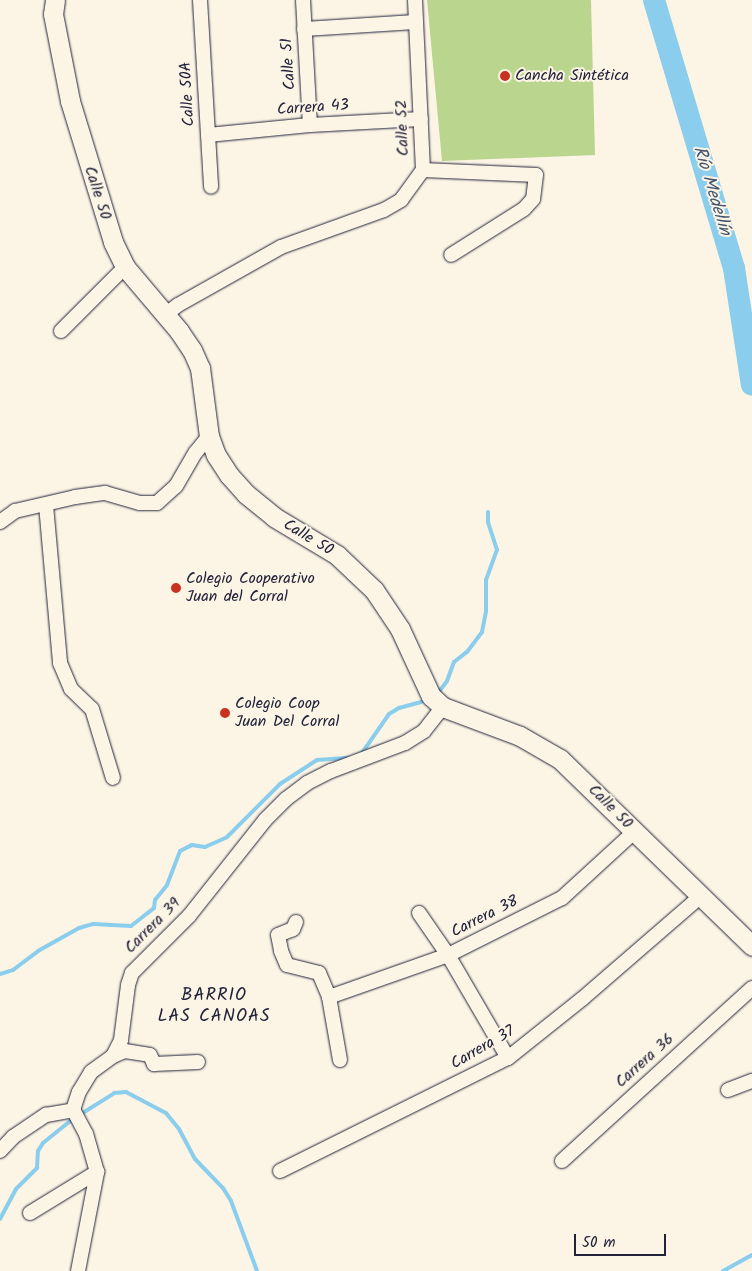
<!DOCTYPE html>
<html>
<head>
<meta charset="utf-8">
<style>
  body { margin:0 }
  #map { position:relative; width:752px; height:1271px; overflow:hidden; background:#fcf5e5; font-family:Kalam,sans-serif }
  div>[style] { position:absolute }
  .green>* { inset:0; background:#bad58d }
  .stream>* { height:4px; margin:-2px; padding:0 2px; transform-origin:2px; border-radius:2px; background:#8bcdec }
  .river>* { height:22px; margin:-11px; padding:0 11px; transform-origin:11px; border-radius:11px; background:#8bcdec }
  .roads { filter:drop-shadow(0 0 1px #22223b) drop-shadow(0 0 1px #22223b) }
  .street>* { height:14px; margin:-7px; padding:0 7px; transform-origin:7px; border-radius:7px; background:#fcf5e5 }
  .secondary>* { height:19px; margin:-9.5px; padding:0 9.5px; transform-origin:9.5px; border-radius:9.5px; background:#fcf5e5 }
  .dots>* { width:14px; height:14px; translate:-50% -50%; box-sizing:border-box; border:2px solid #fcf5e5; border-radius:50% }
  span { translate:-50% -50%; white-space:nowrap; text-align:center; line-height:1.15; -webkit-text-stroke:4px #fcf5e5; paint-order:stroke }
  .street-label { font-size:16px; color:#22223b }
  .poi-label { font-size:16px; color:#22223b }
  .left { translate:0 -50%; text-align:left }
  .water-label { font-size:18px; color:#425570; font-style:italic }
  .neighbourhood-label { font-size:18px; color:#22223b; letter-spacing:1px }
  .scale { position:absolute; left:574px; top:1234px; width:92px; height:22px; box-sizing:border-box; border:2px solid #22223b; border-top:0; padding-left:6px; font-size:15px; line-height:18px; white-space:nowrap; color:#22223b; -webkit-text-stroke:4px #fcf5e5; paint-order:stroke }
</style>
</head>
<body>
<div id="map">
  <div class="green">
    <i style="clip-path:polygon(427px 0,591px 0,595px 155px,442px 161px)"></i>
  </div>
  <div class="stream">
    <i style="left:438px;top:693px;width:15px;rotate:-53deg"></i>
    <i style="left:447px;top:681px;width:20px;rotate:-70deg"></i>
    <i style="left:454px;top:662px;width:16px;rotate:-38deg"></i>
    <i style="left:467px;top:652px;width:25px;rotate:-53deg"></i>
    <i style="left:482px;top:632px;width:21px;rotate:-79deg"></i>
    <i style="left:486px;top:611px;width:31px;rotate:-90deg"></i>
    <i style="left:486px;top:580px;width:32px;rotate:-70deg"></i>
    <i style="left:497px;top:550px;width:29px;rotate:-108deg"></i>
    <i style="left:488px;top:522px;width:10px;rotate:-90deg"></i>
    <i style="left:362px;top:753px;width:47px;rotate:-55.3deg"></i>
    <i style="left:389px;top:714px;width:12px;rotate:-31deg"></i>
    <i style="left:399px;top:708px;width:23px;rotate:-15deg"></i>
    <i style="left:0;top:974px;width:14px;rotate:-17deg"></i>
    <i style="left:13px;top:970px;width:31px;rotate:-37deg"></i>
    <i style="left:38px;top:951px;width:47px;rotate:-29.3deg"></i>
    <i style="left:79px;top:928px;width:15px;rotate:-16deg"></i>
    <i style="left:93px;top:924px;width:38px;rotate:3deg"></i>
    <i style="left:131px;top:926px;width:29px;rotate:-38deg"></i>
    <i style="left:154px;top:908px;width:8px;rotate:-83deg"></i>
    <i style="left:155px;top:900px;width:19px;rotate:-51deg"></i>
    <i style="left:167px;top:885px;width:36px;rotate:-69deg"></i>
    <i style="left:180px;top:851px;width:13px;rotate:-27deg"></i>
    <i style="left:192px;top:845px;width:13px;rotate:9deg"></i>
    <i style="left:205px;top:847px;width:24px;rotate:-24deg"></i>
    <i style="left:227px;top:837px;width:75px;rotate:-45deg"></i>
    <i style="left:280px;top:784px;width:44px;rotate:-33deg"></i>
    <i style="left:317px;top:760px;width:32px;rotate:-4deg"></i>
    <i style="left:81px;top:1114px;width:39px;rotate:-32deg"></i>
    <i style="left:114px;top:1093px;width:12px;rotate:-5deg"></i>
    <i style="left:126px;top:1092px;width:45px;rotate:27.7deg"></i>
    <i style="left:166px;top:1113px;width:21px;rotate:51deg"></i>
    <i style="left:179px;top:1129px;width:34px;rotate:62deg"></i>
    <i style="left:195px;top:1159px;width:40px;rotate:46deg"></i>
    <i style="left:223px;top:1188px;width:15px;rotate:58deg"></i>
    <i style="left:231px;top:1201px;width:75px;rotate:69.6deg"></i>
    <i style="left:0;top:1219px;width:34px;rotate:-62deg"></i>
    <i style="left:16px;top:1189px;width:30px;rotate:-45deg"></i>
    <i style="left:37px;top:1168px;width:17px;rotate:-87deg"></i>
    <i style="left:38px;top:1151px;width:9px;rotate:-58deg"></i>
    <i style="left:43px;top:1143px;width:35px;rotate:-39deg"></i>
    <i style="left:723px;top:1271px;width:33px;rotate:-29deg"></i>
  </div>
  <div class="river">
    <i style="left:654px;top:0;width:280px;rotate:73.4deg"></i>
    <i style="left:734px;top:268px;width:118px;rotate:81.3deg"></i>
  </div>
  <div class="roads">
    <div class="street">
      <i style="left:200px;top:0;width:187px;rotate:86.6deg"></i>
      <i style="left:303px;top:0;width:125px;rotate:86.8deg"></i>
      <i style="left:415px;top:0;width:170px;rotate:87.3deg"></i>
      <i style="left:304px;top:29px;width:112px;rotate:-3.6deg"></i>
      <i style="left:208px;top:135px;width:102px;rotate:-5.6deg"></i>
      <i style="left:310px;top:125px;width:111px;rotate:-3.1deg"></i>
      <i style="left:423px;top:170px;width:113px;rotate:2.5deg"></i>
      <i style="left:536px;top:175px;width:24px;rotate:97deg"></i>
      <i style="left:533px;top:199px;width:13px;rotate:132deg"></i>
      <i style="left:524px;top:209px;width:86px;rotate:147.8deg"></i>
      <i style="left:165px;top:315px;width:16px;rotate:-38deg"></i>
      <i style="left:178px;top:305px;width:118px;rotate:-29.4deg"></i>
      <i style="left:281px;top:247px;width:109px;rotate:-19.8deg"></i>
      <i style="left:384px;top:210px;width:20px;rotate:-30deg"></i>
      <i style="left:401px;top:200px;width:37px;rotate:-54deg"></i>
      <i style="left:61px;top:331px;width:91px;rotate:-45deg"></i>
      <i style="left:46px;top:505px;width:159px;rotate:84.9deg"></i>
      <i style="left:60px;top:663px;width:28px;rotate:67deg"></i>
      <i style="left:71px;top:689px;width:29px;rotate:44deg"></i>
      <i style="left:92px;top:709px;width:72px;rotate:73.1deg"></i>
      <i style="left:0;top:522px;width:19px;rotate:-36deg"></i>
      <i style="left:15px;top:511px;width:62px;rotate:-13.1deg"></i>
      <i style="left:75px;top:497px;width:30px;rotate:-8deg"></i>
      <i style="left:105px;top:493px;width:36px;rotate:16deg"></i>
      <i style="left:140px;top:503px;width:17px"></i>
      <i style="left:157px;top:503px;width:25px;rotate:-42deg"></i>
      <i style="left:176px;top:486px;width:39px;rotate:-60deg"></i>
      <i style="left:196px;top:452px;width:21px;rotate:-51deg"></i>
      <i style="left:419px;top:913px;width:51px;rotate:55.4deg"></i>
      <i style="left:448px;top:955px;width:119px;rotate:59.8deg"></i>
      <i style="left:296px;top:922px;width:8px;rotate:113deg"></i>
      <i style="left:293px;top:929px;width:16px;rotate:158deg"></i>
      <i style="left:278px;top:935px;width:16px;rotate:79deg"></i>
      <i style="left:281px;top:951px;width:15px;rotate:67deg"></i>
      <i style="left:287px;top:965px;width:33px;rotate:14deg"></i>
      <i style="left:319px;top:973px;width:26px;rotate:67deg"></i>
      <i style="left:329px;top:997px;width:64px;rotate:80.1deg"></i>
      <i style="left:329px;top:997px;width:126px;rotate:-19.4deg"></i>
      <i style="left:448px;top:955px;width:127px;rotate:-26.6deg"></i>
      <i style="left:562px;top:898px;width:99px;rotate:-42.5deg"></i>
      <i style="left:113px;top:1056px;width:13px;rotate:-23deg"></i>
      <i style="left:125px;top:1051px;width:25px;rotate:9deg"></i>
      <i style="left:150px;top:1055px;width:10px;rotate:66deg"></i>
      <i style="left:154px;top:1064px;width:44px;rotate:-2.6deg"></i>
      <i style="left:728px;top:1090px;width:26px;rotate:-21deg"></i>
      <i style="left:0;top:1151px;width:19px;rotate:-47deg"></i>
      <i style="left:13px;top:1137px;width:40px;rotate:-34deg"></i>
      <i style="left:46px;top:1115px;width:27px;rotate:-10deg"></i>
      <i style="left:562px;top:1161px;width:257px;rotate:-42.3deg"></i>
      <i style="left:280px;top:1171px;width:254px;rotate:-26.4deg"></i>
      <i style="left:508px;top:1058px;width:95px;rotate:-38.6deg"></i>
      <i style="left:582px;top:999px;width:157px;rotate:-40.9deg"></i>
      <i style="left:30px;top:1213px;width:79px;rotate:-31.5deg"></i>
      <i style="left:78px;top:1271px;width:101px;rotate:-79.1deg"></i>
      <i style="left:97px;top:1172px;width:40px;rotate:-106deg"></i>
      <i style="left:86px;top:1134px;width:27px;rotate:-118deg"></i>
      <i style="left:73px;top:1110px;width:19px;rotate:-72deg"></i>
      <i style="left:79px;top:1092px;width:23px;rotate:-59deg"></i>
      <i style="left:91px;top:1072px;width:27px;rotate:-36deg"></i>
      <i style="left:113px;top:1056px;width:18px;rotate:-63deg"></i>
      <i style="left:121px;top:1040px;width:55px;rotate:-82.7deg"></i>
      <i style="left:128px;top:985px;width:13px;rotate:-72deg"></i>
      <i style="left:132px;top:973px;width:81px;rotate:-45deg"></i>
      <i style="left:189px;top:916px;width:122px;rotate:-51.6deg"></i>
      <i style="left:265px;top:820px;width:30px;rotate:-45deg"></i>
      <i style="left:286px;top:799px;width:26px;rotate:-37deg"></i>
      <i style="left:307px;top:783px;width:27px;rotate:-27deg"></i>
      <i style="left:331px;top:771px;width:79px;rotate:-20.7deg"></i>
      <i style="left:405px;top:743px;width:22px;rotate:-32deg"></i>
      <i style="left:424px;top:731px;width:31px;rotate:-52deg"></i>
    </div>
    <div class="secondary">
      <i style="left:55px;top:0;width:14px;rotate:98deg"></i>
      <i style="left:53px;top:14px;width:89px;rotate:78.9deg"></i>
      <i style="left:70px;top:101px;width:147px;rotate:73deg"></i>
      <i style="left:113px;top:242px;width:28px;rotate:64deg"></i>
      <i style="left:125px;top:267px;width:84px;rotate:49.8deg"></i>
      <i style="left:179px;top:331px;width:23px;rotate:56deg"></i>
      <i style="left:192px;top:350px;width:20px;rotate:66deg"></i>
      <i style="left:200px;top:368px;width:69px;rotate:82.5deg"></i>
      <i style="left:209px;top:436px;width:20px;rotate:70deg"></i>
      <i style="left:216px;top:455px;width:24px;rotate:57deg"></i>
      <i style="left:229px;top:475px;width:25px;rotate:48deg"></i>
      <i style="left:246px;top:494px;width:36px;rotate:39deg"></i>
      <i style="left:274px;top:517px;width:74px;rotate:31.1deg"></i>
      <i style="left:337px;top:555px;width:51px;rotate:43.4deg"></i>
      <i style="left:374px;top:590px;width:47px;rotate:56.3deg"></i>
      <i style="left:400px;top:629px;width:74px;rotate:65.2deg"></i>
      <i style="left:431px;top:696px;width:16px;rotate:43deg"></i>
      <i style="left:443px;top:707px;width:82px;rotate:20.6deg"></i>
      <i style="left:520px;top:736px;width:46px;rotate:29.9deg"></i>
      <i style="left:560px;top:759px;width:268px;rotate:44.2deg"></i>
    </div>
  </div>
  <div class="dots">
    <i style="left:505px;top:76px;background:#c8321e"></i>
    <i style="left:176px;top:588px;background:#c8321e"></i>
    <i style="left:225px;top:713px;background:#c8321e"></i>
  </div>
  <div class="street-label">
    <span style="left:289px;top:64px;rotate:-94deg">Calle 51</span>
    <span style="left:188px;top:94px;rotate:-93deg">Calle 50A</span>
    <span style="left:313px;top:108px;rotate:-4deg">Carrera 43</span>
    <span style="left:403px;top:128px;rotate:-92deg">Calle 52</span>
    <span style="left:97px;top:193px;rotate:72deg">Calle 50</span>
    <span style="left:308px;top:538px;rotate:31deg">Calle 50</span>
    <span style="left:610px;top:807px;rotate:45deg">Calle 50</span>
    <span style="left:485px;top:917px;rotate:-27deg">Carrera 38</span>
    <span style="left:153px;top:926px;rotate:-45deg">Carrera 39</span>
    <span style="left:483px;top:1048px;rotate:-30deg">Carrera 37</span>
    <span style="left:645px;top:1061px;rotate:-42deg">Carrera 36</span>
  </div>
  <div class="poi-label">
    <span class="left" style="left:515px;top:76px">Cancha Sintética</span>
    <span class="left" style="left:186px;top:588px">Colegio Cooperativo<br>Juan del Corral</span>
    <span class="left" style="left:235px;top:713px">Colegio Coop<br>Juan Del Corral</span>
  </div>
  <div class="water-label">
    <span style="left:711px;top:191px;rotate:73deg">Río Medellín</span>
  </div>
  <div class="neighbourhood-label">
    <span style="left:214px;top:1007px">BARRIO<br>LAS CANOAS</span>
  </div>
  <div class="scale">50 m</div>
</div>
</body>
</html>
